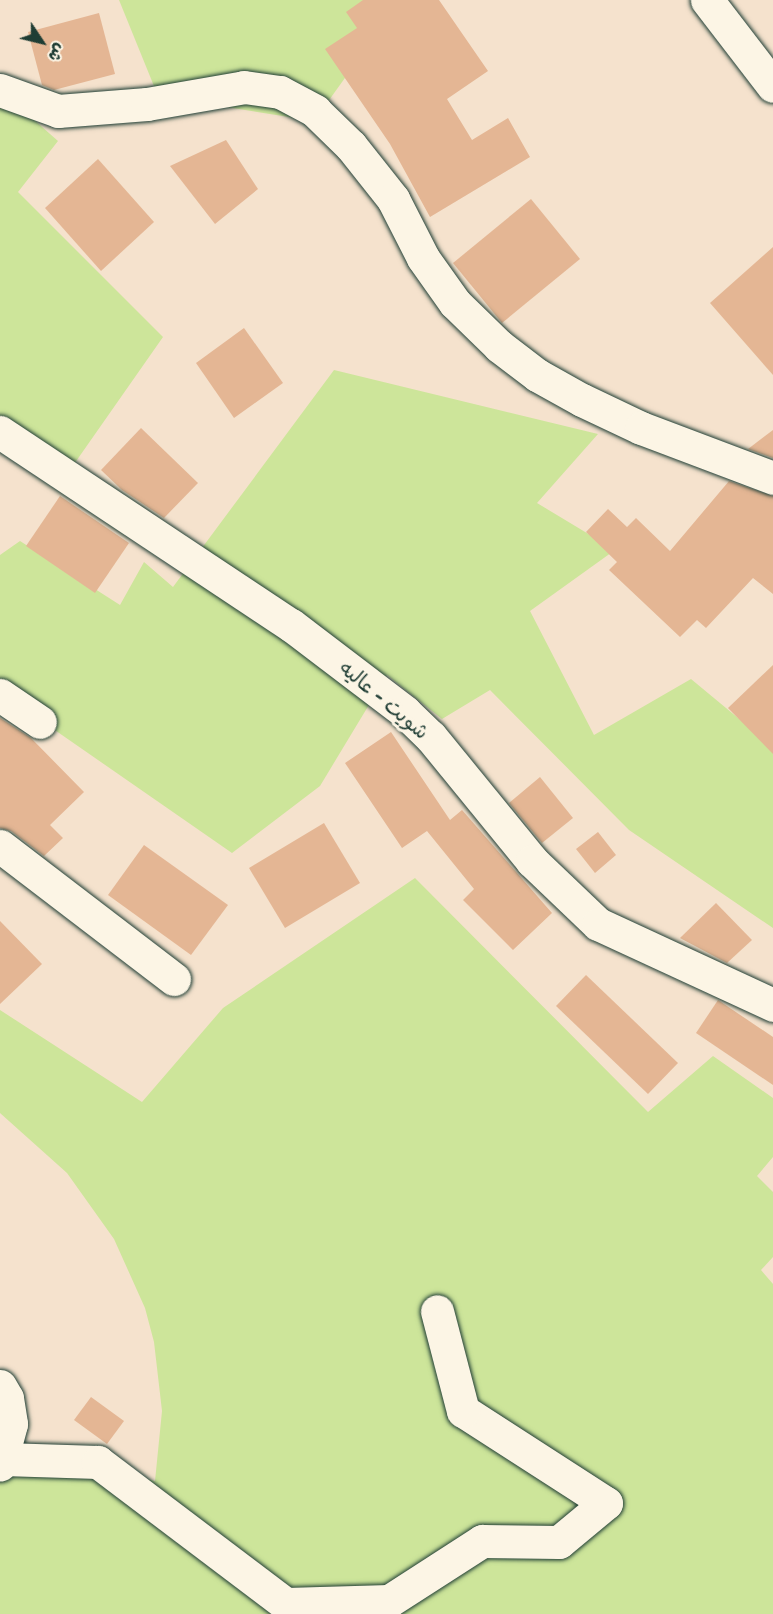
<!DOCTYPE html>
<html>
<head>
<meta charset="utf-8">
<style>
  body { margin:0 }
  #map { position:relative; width:773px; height:1614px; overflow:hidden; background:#f5e2cd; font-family:Sriracha,"Playpen Sans Arabic",sans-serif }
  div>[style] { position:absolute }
  .green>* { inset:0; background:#cde59a }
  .building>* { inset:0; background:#e4b694 }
  .roads { filter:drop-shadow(0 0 2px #1f3d34) drop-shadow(0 0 2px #1f3d34) }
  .street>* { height:33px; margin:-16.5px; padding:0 16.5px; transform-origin:16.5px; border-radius:16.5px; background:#fcf5e5 }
  .secondary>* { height:33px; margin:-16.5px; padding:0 16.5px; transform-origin:16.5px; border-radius:16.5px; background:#fcf5e5 }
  span { translate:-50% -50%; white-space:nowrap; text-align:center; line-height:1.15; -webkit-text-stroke:6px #fcf5e5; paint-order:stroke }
  .street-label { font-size:20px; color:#1f3d34 }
  .north { position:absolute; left:12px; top:12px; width:60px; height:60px; -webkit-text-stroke:4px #fcf5e5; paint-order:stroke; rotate:125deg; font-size:16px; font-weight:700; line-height:24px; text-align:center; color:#1f3d34 }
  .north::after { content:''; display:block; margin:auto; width:21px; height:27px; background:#1f3d34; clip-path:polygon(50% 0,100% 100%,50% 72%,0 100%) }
</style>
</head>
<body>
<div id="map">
  <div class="green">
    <i style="clip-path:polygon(119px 0,401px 0,314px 121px,158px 96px)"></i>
    <i style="clip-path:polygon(0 90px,58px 141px,18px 192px,163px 337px,65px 477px,0 436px)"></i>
    <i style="clip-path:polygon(334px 370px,598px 434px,537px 503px,615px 550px,530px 611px,594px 735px,691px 679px,773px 747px,773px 928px,629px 830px,490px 690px,442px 719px,387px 675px,320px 786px,232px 853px,0 692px,0 555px,20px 541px,120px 605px,144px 562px,173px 587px)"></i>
    <i style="clip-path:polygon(415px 878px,648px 1112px,713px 1056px,773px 1098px,773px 1157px,757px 1176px,773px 1192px,773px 1257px,761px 1270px,773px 1284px,773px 1614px,0 1614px,0 1472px,120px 1473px,155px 1481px,162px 1411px,154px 1342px,145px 1308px,114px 1239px,67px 1173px,0 1113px,0 1010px,142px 1102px,223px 1008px)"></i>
  </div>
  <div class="building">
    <i style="clip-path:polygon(363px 0,439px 0,488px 71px,447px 99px,472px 140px,508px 118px,530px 157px,430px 217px,390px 144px,325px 49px,357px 28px,346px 12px)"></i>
    <i style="clip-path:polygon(99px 13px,115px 74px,54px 90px,42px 85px,28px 32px)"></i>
    <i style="clip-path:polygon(226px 140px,258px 189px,215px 224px,170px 166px)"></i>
    <i style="clip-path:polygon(98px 159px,154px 222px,101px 271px,45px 208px)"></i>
    <i style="clip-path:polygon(531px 199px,580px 259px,502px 323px,453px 263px)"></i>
    <i style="clip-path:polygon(773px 247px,773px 375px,710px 303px)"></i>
    <i style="clip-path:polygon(244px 328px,283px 383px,234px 418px,196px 363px)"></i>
    <i style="clip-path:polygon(141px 428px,198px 483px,164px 518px,122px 490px,101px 470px)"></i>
    <i style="clip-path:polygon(773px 430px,773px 458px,748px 449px)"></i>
    <i style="clip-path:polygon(729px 481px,773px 496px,773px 594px,753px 578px,706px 628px,697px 620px,680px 637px,609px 570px,617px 562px,586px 532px,608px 509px,627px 527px,636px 518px,670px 551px)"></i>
    <i style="clip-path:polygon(60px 496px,129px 543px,95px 593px,26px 546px)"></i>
    <i style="clip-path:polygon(773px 665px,773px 754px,728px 708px)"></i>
    <i style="clip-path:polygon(0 718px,31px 738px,84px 792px,50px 825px,63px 838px,44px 856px,11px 831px,0 828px)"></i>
    <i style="clip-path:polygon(391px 732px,450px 820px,462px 810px,552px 913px,513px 950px,463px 900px,474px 889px,427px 831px,402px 848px,345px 763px)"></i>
    <i style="clip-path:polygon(540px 777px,573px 818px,542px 843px,509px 803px)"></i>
    <i style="clip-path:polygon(324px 823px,360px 883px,285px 928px,249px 868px)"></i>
    <i style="clip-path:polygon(598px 832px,616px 855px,595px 873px,576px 849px)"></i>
    <i style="clip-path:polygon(144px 845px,228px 905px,191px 955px,108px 895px)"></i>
    <i style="clip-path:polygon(716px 903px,752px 940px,727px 963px,680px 938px)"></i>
    <i style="clip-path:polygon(0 921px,42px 964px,0 1004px)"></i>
    <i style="clip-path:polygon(586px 975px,678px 1063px,648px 1094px,556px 1006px)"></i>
    <i style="clip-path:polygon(718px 1000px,773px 1037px,773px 1085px,696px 1033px)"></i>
    <i style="clip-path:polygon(91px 1397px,124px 1421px,107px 1444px,74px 1420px)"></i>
  </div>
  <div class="roads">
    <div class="street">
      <i style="left:0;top:90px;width:62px;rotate:19.9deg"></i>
      <i style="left:58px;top:111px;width:89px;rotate:-4.5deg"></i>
      <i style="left:147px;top:104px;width:98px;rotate:-9.9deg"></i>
      <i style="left:244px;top:87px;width:36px;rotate:8deg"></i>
      <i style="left:280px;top:92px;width:40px;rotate:28deg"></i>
      <i style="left:315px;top:111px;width:50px;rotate:44.2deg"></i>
      <i style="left:351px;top:146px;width:68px;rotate:51.6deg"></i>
      <i style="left:393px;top:199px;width:66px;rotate:63deg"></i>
      <i style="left:423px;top:258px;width:55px;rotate:54.6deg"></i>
      <i style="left:455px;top:303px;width:62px;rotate:44.3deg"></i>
      <i style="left:499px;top:346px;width:48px;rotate:37.3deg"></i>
      <i style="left:537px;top:375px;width:51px;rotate:29.1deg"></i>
      <i style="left:582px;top:400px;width:65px;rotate:25.4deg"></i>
      <i style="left:641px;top:428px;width:141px;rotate:20.7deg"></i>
      <i style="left:0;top:695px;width:48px;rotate:34deg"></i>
      <i style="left:0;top:846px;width:219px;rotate:37.4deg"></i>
      <i style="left:0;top:1386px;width:14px;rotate:60deg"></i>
      <i style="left:7px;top:1398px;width:26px;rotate:81deg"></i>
      <i style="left:11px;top:1424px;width:42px;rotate:105deg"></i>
      <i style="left:3px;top:1459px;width:95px;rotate:1.8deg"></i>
      <i style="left:98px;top:1462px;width:236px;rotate:37.1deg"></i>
      <i style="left:286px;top:1604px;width:103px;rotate:-1.7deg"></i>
      <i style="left:389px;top:1601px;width:111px;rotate:-32.8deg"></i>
      <i style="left:482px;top:1541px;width:77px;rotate:0.7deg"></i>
      <i style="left:559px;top:1542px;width:61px;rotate:-39.7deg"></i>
      <i style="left:606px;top:1503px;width:170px;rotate:-147.2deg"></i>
      <i style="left:463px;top:1411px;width:103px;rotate:-104.6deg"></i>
    </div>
    <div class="secondary">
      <i style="left:707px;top:0;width:108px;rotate:52.5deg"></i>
      <i style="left:0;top:432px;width:349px;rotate:33.6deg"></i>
      <i style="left:291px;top:625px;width:143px;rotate:37.3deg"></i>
      <i style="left:405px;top:712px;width:36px;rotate:44deg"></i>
      <i style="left:431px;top:737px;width:160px;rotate:50.8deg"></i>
      <i style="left:532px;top:861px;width:91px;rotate:43.7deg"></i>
      <i style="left:598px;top:924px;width:193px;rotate:24.8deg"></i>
    </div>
  </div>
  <div class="street-label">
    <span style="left:384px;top:700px;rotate:40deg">شويت - عاليه</span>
  </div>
  <div class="north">ش</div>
</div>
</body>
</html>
